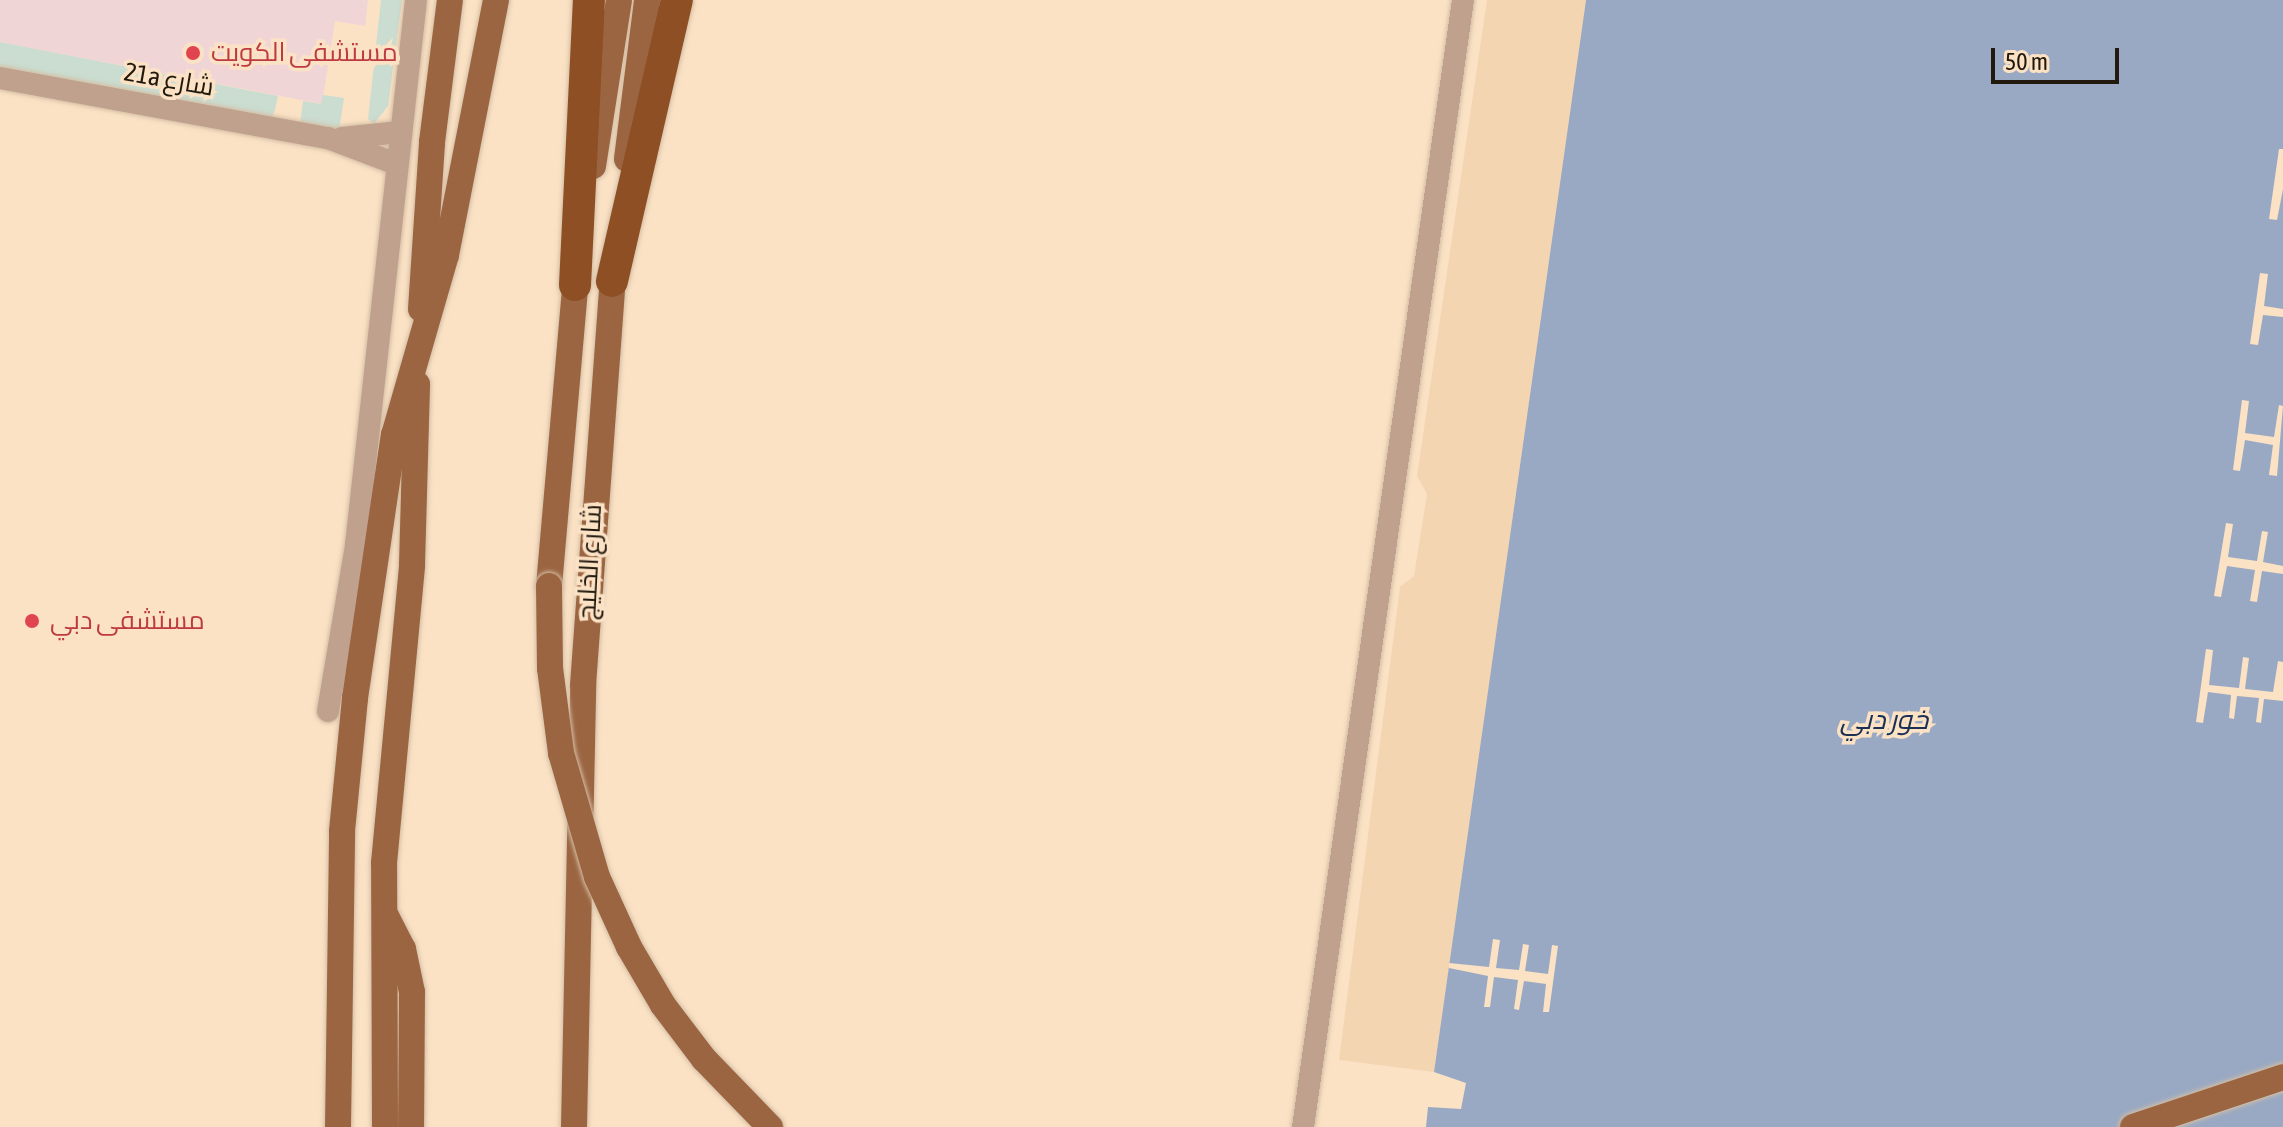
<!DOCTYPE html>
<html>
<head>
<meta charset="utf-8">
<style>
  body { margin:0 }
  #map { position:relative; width:2283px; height:1127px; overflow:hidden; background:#fbe2c5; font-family:"Asap Condensed",Cairo,sans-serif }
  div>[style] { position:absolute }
  .built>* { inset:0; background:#f3d5b2 }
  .medical>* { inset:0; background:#f0d5d6 }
  .green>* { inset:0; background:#caddd0 }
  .water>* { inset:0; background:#99a9c3 }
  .pier>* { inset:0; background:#fbe2c5 }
  .roads { filter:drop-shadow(0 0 2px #d4bea4) drop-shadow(0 0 2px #d4bea4) }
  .minor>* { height:22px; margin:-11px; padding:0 11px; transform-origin:11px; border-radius:11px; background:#c0a18e }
  .major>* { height:26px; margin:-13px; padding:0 13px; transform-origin:13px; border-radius:13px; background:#9c6542 }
  .highway>* { height:32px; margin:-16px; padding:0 16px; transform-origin:16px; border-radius:16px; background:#8d4f23 }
  .bridges { filter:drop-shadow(0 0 2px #d4bea4) drop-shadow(0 0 2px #d4bea4) }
  .major-bridge>* { height:26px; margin:-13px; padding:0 13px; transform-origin:13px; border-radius:13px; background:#9c6542 }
  .dots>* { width:22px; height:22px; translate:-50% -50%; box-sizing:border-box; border:4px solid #fbe2c5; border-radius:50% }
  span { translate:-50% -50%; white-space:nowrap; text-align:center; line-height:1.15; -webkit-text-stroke:7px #fbe2c5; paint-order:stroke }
  .health-label { font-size:26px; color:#be3a42 }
  .left { translate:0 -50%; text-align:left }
  .street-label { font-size:26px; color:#21180e }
  .water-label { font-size:28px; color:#1a3054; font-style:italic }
  .scale { position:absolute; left:1991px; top:48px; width:128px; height:36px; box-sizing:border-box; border:4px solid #21180e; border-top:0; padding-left:10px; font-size:24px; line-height:28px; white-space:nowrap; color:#21180e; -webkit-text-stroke:6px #fbe2c5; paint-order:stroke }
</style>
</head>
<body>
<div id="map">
  <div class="built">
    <i style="clip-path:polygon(1487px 0,1586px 0,1434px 1072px,1339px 1060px,1400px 587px,1414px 576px,1427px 494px,1417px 476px)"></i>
  </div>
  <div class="medical">
    <i style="clip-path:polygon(0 0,368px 0,365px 26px,335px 21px,322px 104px,0 42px)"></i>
  </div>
  <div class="green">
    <i style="clip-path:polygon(381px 0,402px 0,388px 106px,374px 124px,368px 119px)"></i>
    <i style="clip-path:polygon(0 42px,278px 96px,275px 110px,272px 117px,0 72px)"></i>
    <i style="clip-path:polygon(323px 95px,344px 98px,339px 131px,300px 125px,303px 101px,321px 104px)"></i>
  </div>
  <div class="water">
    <i style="clip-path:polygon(1586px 0,2283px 0,2283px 1127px,1426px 1127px,1428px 1107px,1461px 1109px,1466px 1083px,1434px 1072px)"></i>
  </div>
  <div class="pier">
    <i style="clip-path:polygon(2279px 149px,2283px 149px,2283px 189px,2277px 220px,2269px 219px)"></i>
    <i style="clip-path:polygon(2260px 273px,2268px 274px,2264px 306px,2283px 309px,2283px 317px,2263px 315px,2258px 345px,2250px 344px)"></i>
    <i style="clip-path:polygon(2242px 400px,2249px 401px,2245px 433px,2274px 437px,2279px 405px,2283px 406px,2277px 476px,2269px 475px,2273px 445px,2245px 440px,2240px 471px,2233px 470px)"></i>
    <i style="clip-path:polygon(2226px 523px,2233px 524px,2228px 557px,2257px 561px,2262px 531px,2268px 532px,2263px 562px,2283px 566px,2283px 574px,2262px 571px,2257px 602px,2250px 601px,2255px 570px,2227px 566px,2221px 597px,2214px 596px)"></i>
    <i style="clip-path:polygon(2206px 649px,2213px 650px,2209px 685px,2239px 688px,2243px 657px,2249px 658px,2245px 689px,2273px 692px,2278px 661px,2283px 662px,2283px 701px,2264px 699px,2261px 723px,2256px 722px,2259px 698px,2237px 696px,2234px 719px,2229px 718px,2231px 695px,2208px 692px,2203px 723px,2196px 722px)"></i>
    <i style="clip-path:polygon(1493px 939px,1500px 940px,1496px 968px,1519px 970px,1523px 944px,1529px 945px,1525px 971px,1548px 974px,1552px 945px,1558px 946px,1549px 1012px,1543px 1012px,1546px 984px,1524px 981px,1519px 1010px,1514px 1009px,1518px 980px,1494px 977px,1490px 1007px,1484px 1007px,1488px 976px,1449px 968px,1449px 963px,1489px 967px)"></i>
  </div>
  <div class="roads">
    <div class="minor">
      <i style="left:0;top:78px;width:333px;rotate:10.4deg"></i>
      <i style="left:328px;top:138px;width:73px;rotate:20.9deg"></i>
      <i style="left:342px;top:138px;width:58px;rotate:-5.9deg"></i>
      <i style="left:328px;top:711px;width:168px;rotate:-80.4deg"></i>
      <i style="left:356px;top:545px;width:548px;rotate:-83.72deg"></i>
      <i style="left:1303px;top:1127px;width:1138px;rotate:-81.92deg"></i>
    </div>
    <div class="major">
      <i style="left:627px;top:159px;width:160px;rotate:-82.8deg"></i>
      <i style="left:593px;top:166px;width:168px;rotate:-81.1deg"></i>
      <i style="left:421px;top:309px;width:167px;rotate:-86.2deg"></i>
      <i style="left:432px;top:142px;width:143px;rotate:-82.8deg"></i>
      <i style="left:549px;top:586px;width:319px;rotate:-85deg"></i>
      <i style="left:386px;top:916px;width:37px;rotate:63deg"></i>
      <i style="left:403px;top:949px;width:44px;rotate:78.2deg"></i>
      <i style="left:412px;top:992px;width:135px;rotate:90.4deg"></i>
      <i style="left:338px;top:1127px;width:296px;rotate:-89.2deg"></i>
      <i style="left:342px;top:831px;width:134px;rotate:-84.4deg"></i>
      <i style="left:355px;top:698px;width:266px;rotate:-81.6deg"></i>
      <i style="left:394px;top:435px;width:187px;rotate:-73.9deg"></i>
      <i style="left:446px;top:255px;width:260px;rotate:-78.9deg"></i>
      <i style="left:385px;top:1127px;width:264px;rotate:-90.2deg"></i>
      <i style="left:384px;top:863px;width:299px;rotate:-84.6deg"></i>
      <i style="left:412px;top:565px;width:181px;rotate:-88.4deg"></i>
      <i style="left:574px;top:1127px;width:442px;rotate:-88.8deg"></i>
      <i style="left:583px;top:685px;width:424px;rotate:-85.8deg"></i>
      <i style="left:2133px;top:1127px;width:158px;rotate:-18.4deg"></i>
    </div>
    <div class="highway">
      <i style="left:612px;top:281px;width:288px;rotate:-77deg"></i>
      <i style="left:575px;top:285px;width:285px;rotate:-87.2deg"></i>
    </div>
  </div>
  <div class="bridges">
    <div class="major-bridge">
      <i style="left:549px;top:586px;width:82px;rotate:89.3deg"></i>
      <i style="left:550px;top:668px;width:86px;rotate:82.6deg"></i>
      <i style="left:561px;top:753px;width:129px;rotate:73.8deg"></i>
      <i style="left:597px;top:877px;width:77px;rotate:65.4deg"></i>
      <i style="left:629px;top:947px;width:67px;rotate:59.6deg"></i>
      <i style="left:663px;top:1005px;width:68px;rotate:52.8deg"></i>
      <i style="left:704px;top:1059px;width:95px;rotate:45.9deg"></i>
    </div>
  </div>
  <div class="dots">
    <i style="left:193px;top:53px;background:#e0444e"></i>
    <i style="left:32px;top:621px;background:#e0444e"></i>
  </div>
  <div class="health-label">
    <span class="left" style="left:211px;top:53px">مستشفى الكويت</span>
    <span class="left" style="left:50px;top:621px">مستشفى دبي</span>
  </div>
  <div class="street-label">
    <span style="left:169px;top:80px;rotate:10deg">21a شارع</span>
    <span style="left:590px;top:562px;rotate:-87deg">شارع الخليج</span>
  </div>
  <div class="water-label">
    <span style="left:1884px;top:719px">خور دبي</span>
  </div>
  <div class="scale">50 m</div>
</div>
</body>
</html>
